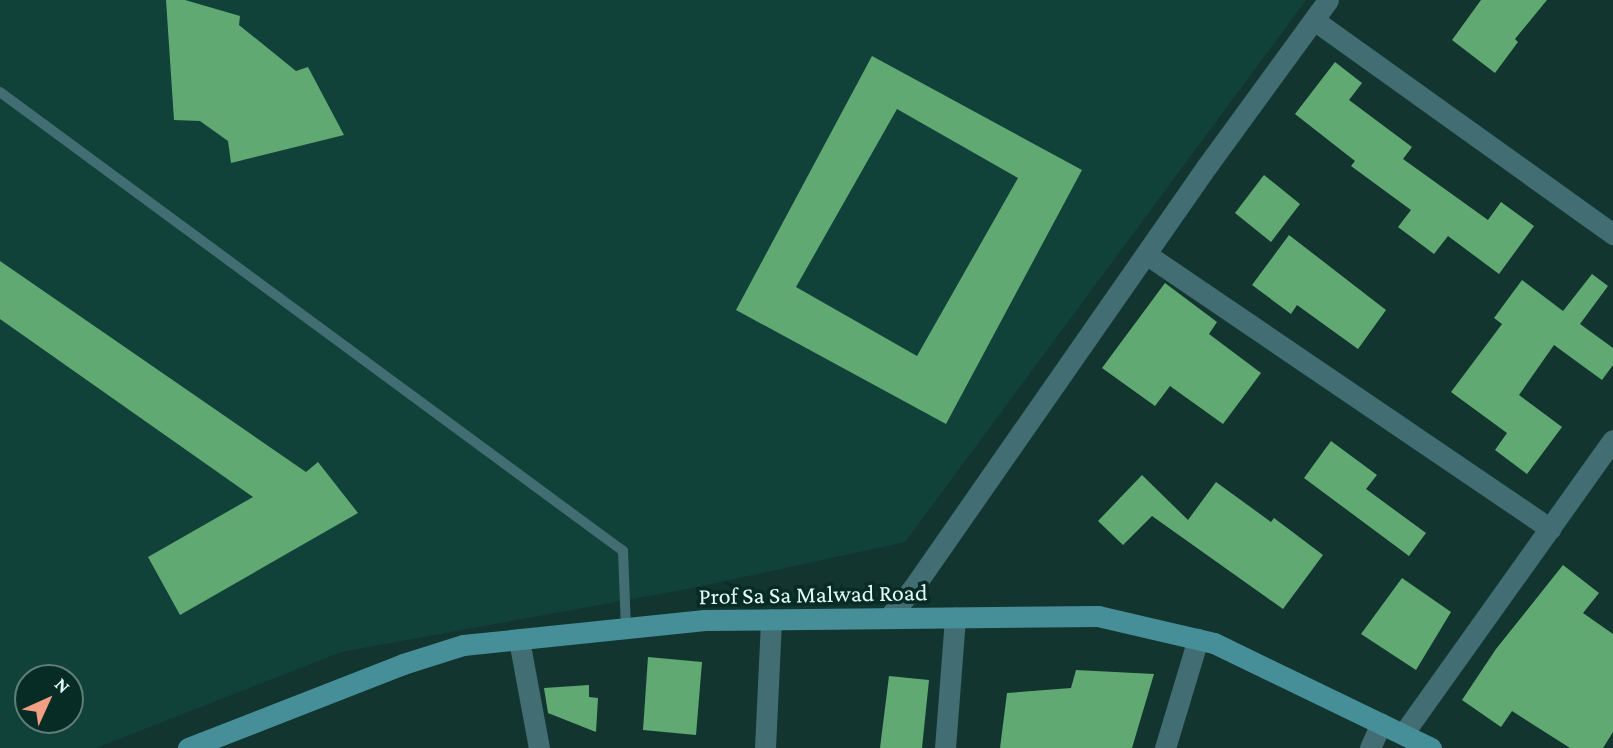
<!DOCTYPE html>
<html>
<head>
<meta charset="utf-8">
<style>
  body { margin:0 }
  #map { position:relative; width:1613px; height:748px; overflow:hidden; background:#12362f; font-family:"Crimson Pro",serif }
  div>[style] { position:absolute }
  .built>* { inset:0; background:#104239 }
  .building>* { inset:0; background:#61a973 }
  .lane>* { height:10px; margin:-5px; padding:0 5px; transform-origin:5px; border-radius:5px; background:#426d72 }
  .street>* { height:21px; margin:-10.5px; padding:0 10.5px; transform-origin:10.5px; border-radius:10.5px; background:#426d72 }
  .secondary>* { height:21px; margin:-10.5px; padding:0 10.5px; transform-origin:10.5px; border-radius:10.5px; background:#478f98 }
  span { translate:-50% -50%; white-space:nowrap; text-align:center; line-height:1.15; -webkit-text-stroke:7px #062c25; paint-order:stroke }
  .street-label { font-size:24px; color:#e6faf5 }
  .north { position:absolute; left:14px; top:664px; width:70px; height:70px; box-sizing:border-box; background:#062c25; border:2px solid #607e78; border-radius:50%; rotate:45deg; font-size:19px; font-weight:700; line-height:28px; text-align:center; color:#e6faf5 }
  .north::after { content:''; display:block; margin:auto; width:24px; height:32px; background:#f39f83; clip-path:polygon(50% 0,100% 100%,50% 72%,0 100%) }
</style>
</head>
<body>
<div id="map">
  <div class="built">
    <i style="clip-path:polygon(evenodd,0 0,1306px 0,905px 542px,692px 588px,341px 652px,96px 748px,0 748px,0 0,28px 678px,70px 678px,70px 720px,28px 720px,28px 678px)"></i>
  </div>
  <div class="building">
    <i style="clip-path:polygon(166px 0,185px 0,240px 16px,239px 25px,296px 71px,308px 67px,344px 135px,231px 163px,228px 141px,200px 121px,174px 120px)"></i>
    <i style="clip-path:polygon(1481px 0,1547px 0,1515px 39px,1518px 42px,1495px 73px,1452px 40px)"></i>
    <i style="clip-path:polygon(evenodd,872px 56px,1082px 170px,946px 424px,736px 310px,872px 56px,897px 109px,1018px 178px,917px 356px,796px 287px,897px 109px)"></i>
    <i style="clip-path:polygon(1335px 62px,1362px 83px,1349px 100px,1412px 147px,1403px 159px,1488px 220px,1501px 202px,1534px 226px,1499px 274px,1448px 236px,1434px 254px,1398px 227px,1411px 210px,1351px 166px,1355px 161px,1295px 114px)"></i>
    <i style="clip-path:polygon(1264px 175px,1300px 204px,1271px 242px,1235px 213px)"></i>
    <i style="clip-path:polygon(1289px 235px,1386px 310px,1358px 349px,1297px 305px,1291px 314px,1252px 285px)"></i>
    <i style="clip-path:polygon(0 261px,306px 472px,318px 462px,358px 513px,180px 615px,148px 557px,253px 497px,0 319px)"></i>
    <i style="clip-path:polygon(1592px 274px,1608px 286px,1580px 324px,1613px 348px,1613px 365px,1602px 380px,1554px 345px,1519px 395px,1562px 427px,1527px 474px,1495px 450px,1507px 433px,1451px 392px,1502px 324px,1494px 318px,1522px 280px,1563px 311px)"></i>
    <i style="clip-path:polygon(1165px 283px,1217px 322px,1209px 334px,1261px 373px,1223px 424px,1170px 386px,1155px 406px,1102px 368px)"></i>
    <i style="clip-path:polygon(1331px 441px,1377px 475px,1366px 489px,1426px 533px,1409px 556px,1304px 478px)"></i>
    <i style="clip-path:polygon(1142px 475px,1188px 520px,1216px 482px,1271px 522px,1274px 518px,1323px 555px,1283px 609px,1152px 516px,1123px 545px,1098px 521px)"></i>
    <i style="clip-path:polygon(1563px 565px,1599px 593px,1583px 613px,1613px 634px,1613px 732px,1603px 748px,1570px 748px,1512px 711px,1501px 727px,1462px 700px,1496px 649px)"></i>
    <i style="clip-path:polygon(1402px 578px,1451px 612px,1416px 670px,1361px 634px)"></i>
    <i style="clip-path:polygon(648px 657px,702px 662px,696px 735px,643px 730px)"></i>
    <i style="clip-path:polygon(1076px 670px,1154px 674px,1132px 748px,1000px 748px,1007px 693px,1071px 688px)"></i>
    <i style="clip-path:polygon(889px 676px,929px 680px,922px 748px,880px 748px)"></i>
    <i style="clip-path:polygon(589px 685px,589px 697px,598px 698px,596px 732px,548px 713px,544px 688px)"></i>
  </div>
  <div class="lane">
    <i style="left:0;top:92px;width:774px;rotate:36.38deg"></i>
    <i style="left:623px;top:551px;width:77px;rotate:87.8deg"></i>
  </div>
  <div class="street">
    <i style="left:1314px;top:20px;width:368px;rotate:35.6deg"></i>
    <i style="left:1146px;top:254px;width:489px;rotate:34.2deg"></i>
    <i style="left:888px;top:618px;width:39px;rotate:-50deg"></i>
    <i style="left:913px;top:588px;width:514px;rotate:-55.14deg"></i>
    <i style="left:1207px;top:166px;width:205px;rotate:-53.9deg"></i>
    <i style="left:519px;top:640px;width:110px;rotate:79.5deg"></i>
    <i style="left:1403px;top:734px;width:361px;rotate:-54.5deg"></i>
    <i style="left:765px;top:748px;width:129px;rotate:-87.3deg"></i>
    <i style="left:945px;top:748px;width:131px;rotate:-85.6deg"></i>
    <i style="left:1165px;top:748px;width:114px;rotate:-73.2deg"></i>
    <i style="left:1370px;top:748px;width:27px;rotate:-66deg"></i>
  </div>
  <div class="secondary">
    <i style="left:188px;top:748px;width:231px;rotate:-21.3deg"></i>
    <i style="left:403px;top:664px;width:63px;rotate:-17.6deg"></i>
    <i style="left:463px;top:645px;width:243px;rotate:-5.9deg"></i>
    <i style="left:705px;top:620px;width:393px;rotate:-0.6deg"></i>
    <i style="left:1098px;top:616px;width:119px;rotate:13.1deg"></i>
    <i style="left:1214px;top:643px;width:241px;rotate:25.8deg"></i>
  </div>
  <div class="street-label">
    <span style="left:813px;top:594px;rotate:-1deg">Prof Sa Sa Malwad Road</span>
  </div>
  <div class="north">N</div>
</div>
</body>
</html>
